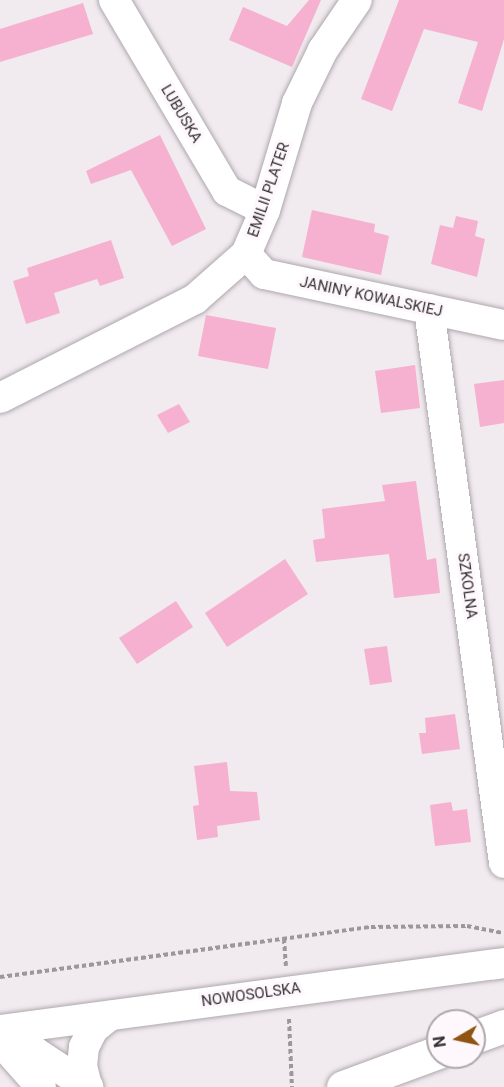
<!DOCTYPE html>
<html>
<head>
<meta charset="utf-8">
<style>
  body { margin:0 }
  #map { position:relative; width:504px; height:1087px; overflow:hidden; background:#f1eaef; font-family:Roboto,sans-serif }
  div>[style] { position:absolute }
  .building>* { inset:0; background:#f5b1cf }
  .path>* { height:4px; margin-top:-2px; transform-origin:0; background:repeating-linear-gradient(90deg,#9c979b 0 4.5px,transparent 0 7.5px) }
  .roads { filter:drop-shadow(0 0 2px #aea8ad) drop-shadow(0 0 2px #aea8ad) }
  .street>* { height:30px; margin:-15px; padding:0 15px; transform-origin:15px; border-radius:15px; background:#fff }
  .secondary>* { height:33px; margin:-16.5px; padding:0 16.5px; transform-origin:16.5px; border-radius:16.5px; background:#fff }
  span { translate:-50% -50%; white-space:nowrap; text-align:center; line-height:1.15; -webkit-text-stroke:6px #fef7fc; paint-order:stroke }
  .street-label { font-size:15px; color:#353234 }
  .north { position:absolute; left:426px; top:1009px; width:60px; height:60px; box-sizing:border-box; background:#fef7fc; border:2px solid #aea8ac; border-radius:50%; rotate:261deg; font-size:16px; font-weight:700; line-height:24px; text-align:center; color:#353234 }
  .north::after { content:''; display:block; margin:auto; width:21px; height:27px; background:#8e5410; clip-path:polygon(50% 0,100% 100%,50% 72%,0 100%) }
</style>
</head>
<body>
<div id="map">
  <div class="building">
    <i style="clip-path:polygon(309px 0,321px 0,292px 67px,229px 40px,243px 7px,287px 26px)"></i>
    <i style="clip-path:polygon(399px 0,504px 0,504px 39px,482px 111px,458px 103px,478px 42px,424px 29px,392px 111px,361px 99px)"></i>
    <i style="clip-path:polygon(83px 3px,93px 34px,0 62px,0 29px)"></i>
    <i style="clip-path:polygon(160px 135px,206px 229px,172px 246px,131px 170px,91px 184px,86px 171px)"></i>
    <i style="clip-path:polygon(312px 210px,375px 224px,374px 232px,389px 236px,381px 275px,302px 257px)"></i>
    <i style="clip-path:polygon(456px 216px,478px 221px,475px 236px,485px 239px,477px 277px,431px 264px,440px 225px,453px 228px)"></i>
    <i style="clip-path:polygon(111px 240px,124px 278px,100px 286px,97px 279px,54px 293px,60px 313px,26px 324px,13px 281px,29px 276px,27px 268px)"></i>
    <i style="clip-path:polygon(206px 315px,276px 328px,268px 369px,198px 356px)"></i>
    <i style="clip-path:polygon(415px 365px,420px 408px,381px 413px,375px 371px)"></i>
    <i style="clip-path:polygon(504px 380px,504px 423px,480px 427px,474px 384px)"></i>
    <i style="clip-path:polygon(179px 404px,190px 422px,168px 433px,157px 415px)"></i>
    <i style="clip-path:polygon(416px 481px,427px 560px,436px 558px,440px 593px,394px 598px,389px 554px,316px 562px,313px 540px,325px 538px,322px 509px,385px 501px,382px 485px)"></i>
    <i style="clip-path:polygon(285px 559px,308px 594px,227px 647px,205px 613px)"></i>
    <i style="clip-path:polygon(176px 601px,193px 627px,137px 664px,119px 638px)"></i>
    <i style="clip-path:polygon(387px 646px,392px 682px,370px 685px,364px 649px)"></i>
    <i style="clip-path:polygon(455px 714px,460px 749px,422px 754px,419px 733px,426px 733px,425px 718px)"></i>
    <i style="clip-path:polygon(227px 762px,230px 791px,257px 792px,260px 820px,217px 826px,218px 837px,197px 840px,193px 806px,199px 805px,194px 766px)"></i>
    <i style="clip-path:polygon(451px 802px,453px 811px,467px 809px,471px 842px,435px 846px,430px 805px)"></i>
  </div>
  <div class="path">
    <i style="left:284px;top:939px;width:27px;rotate:86deg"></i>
    <i style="left:0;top:977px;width:374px;rotate:-7.7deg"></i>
    <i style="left:371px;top:927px;width:96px;rotate:-0.6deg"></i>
    <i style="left:467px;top:926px;width:36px;rotate:11deg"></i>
    <i style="left:289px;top:1019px;width:68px;rotate:87.5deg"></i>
  </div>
  <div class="roads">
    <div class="street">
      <i style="left:114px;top:0;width:222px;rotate:59.4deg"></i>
      <i style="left:227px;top:191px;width:42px;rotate:26.6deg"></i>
      <i style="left:246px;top:254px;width:27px;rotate:48deg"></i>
      <i style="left:264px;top:274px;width:245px;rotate:12deg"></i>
      <i style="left:429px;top:309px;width:559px;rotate:82.29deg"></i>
      <i style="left:0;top:398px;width:219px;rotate:-26.9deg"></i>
      <i style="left:195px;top:299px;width:68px;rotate:-41.4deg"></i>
      <i style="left:246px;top:254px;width:48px;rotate:-66.6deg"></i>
      <i style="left:265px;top:210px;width:112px;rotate:-73.3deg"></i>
      <i style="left:297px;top:103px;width:59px;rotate:-63.9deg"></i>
      <i style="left:323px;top:50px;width:60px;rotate:-55.8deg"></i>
      <i style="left:0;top:1030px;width:508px;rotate:-7.57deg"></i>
      <i style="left:0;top:1043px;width:36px;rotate:14deg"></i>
      <i style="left:35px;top:1052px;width:64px;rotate:33.4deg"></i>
      <i style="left:3px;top:1044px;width:57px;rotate:48.5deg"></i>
      <i style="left:87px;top:1086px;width:21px;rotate:-104deg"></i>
      <i style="left:82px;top:1066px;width:19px;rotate:-84deg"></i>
      <i style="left:84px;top:1047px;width:20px;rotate:-63deg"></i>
      <i style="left:93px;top:1029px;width:21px;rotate:-39deg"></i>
    </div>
    <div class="secondary">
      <i style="left:474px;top:1037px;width:32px;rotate:-20deg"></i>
      <i style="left:343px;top:1087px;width:101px;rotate:-20.2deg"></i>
    </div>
  </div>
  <div class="street-label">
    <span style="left:181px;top:114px;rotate:59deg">LUBUSKA</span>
    <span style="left:269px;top:190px;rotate:-71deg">EMILII PLATER</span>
    <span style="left:371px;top:297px;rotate:12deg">JANINY KOWALSKIEJ</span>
    <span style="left:467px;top:586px;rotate:82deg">SZKOLNA</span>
    <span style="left:251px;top:995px;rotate:-8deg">NOWOSOLSKA</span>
  </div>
  <div class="north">N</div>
</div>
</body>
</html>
